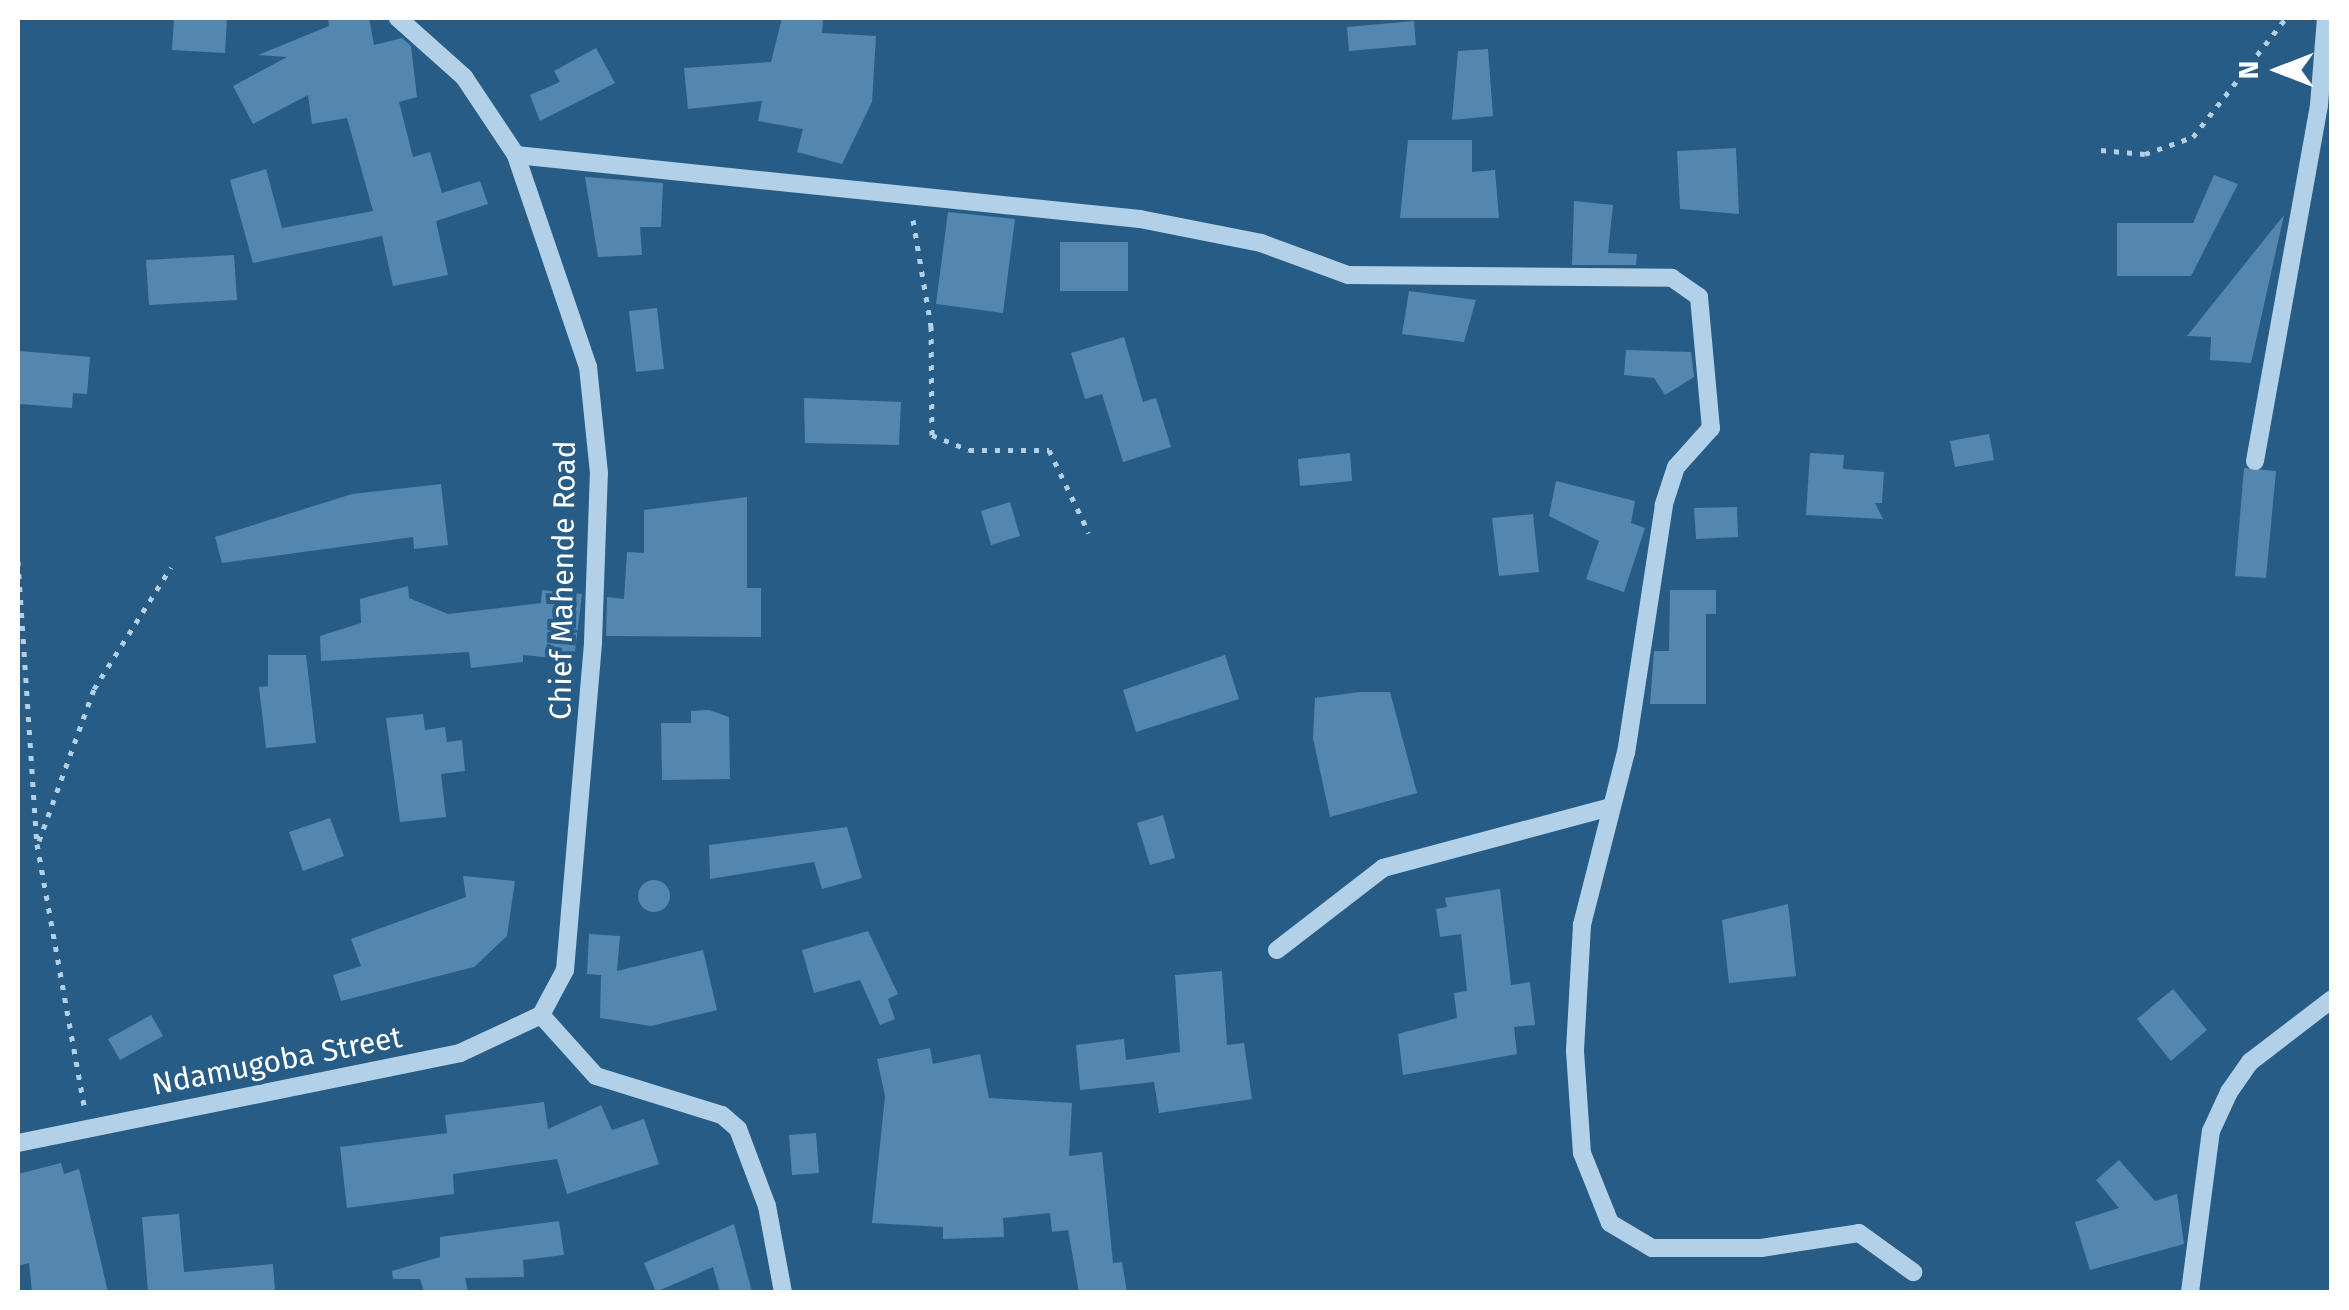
<!DOCTYPE html>
<html>
<head>
<meta charset="utf-8">
<style>
  body { margin:0 }
  #map { position:relative; width:2349px; height:1310px; overflow:hidden; background:#275c86; font-family:"Fira Sans",sans-serif }
  div>[style] { position:absolute }
  .building>* { inset:0; background:#5387af }
  .round { border-radius:50% }
  .path>* { height:5px; margin-top:-2.5px; transform-origin:0; background:repeating-linear-gradient(90deg,#b2d1e8 0 5px,transparent 0 13px) }
  .minor>* { height:18px; margin:-9px; padding:0 9px; transform-origin:9px; border-radius:9px; background:#b2d1e8 }
  span { translate:-50% -50%; white-space:nowrap; text-align:center; line-height:1.15; -webkit-text-stroke:8px #275c86; paint-order:stroke }
  .street-label { font-size:30px; color:#fff }
  .frame { position:absolute; inset:0; border:20px solid #fff; pointer-events:none }
  .north { position:absolute; left:2229px; top:20px; width:100px; height:100px; -webkit-text-stroke:8px #275c86; paint-order:stroke; rotate:270deg; font-size:28px; font-weight:700; line-height:40px; text-align:center; color:#fff }
  .north::after { content:''; display:block; margin:auto; width:35px; height:45px; background:#fff; clip-path:polygon(50% 0,100% 100%,50% 72%,0 100%) }
</style>
</head>
<body>
<div id="map">
  <div class="building">
    <i style="clip-path:polygon(174px 18px,227px 18px,225px 53px,172px 50px)"></i>
    <i style="clip-path:polygon(328px 18px,369px 18px,374px 45px,402px 38px,411px 46px,417px 97px,399px 102px,413px 157px,430px 152px,442px 193px,480px 181px,488px 204px,436px 221px,448px 275px,393px 286px,382px 236px,253px 263px,230px 180px,266px 169px,282px 228px,373px 211px,347px 118px,312px 124px,308px 95px,253px 124px,233px 86px,287px 57px,258px 55px,329px 26px)"></i>
    <i style="clip-path:polygon(782px 18px,823px 20px,822px 33px,876px 36px,872px 102px,842px 164px,797px 152px,803px 129px,758px 121px,762px 101px,688px 109px,684px 68px,771px 62px)"></i>
    <i style="clip-path:polygon(1414px 21px,1416px 45px,1349px 51px,1347px 27px)"></i>
    <i style="clip-path:polygon(596px 48px,615px 83px,540px 121px,530px 95px,560px 82px,554px 71px)"></i>
    <i style="clip-path:polygon(1488px 49px,1493px 116px,1452px 120px,1458px 51px)"></i>
    <i style="clip-path:polygon(1408px 140px,1472px 140px,1472px 172px,1495px 170px,1499px 218px,1400px 218px)"></i>
    <i style="clip-path:polygon(1736px 148px,1739px 214px,1680px 209px,1677px 151px)"></i>
    <i style="clip-path:polygon(2214px 175px,2238px 184px,2191px 276px,2117px 276px,2117px 223px,2193px 223px)"></i>
    <i style="clip-path:polygon(585px 177px,663px 183px,661px 227px,640px 227px,642px 255px,598px 257px)"></i>
    <i style="clip-path:polygon(1574px 201px,1613px 205px,1608px 253px,1637px 254px,1636px 265px,1572px 265px)"></i>
    <i style="clip-path:polygon(948px 212px,1015px 219px,1003px 313px,936px 304px)"></i>
    <i style="clip-path:polygon(2284px 215px,2251px 363px,2210px 360px,2211px 337px,2187px 336px)"></i>
    <i style="clip-path:polygon(1060px 242px,1128px 242px,1128px 291px,1060px 291px)"></i>
    <i style="clip-path:polygon(234px 255px,237px 300px,149px 305px,146px 260px)"></i>
    <i style="clip-path:polygon(1409px 291px,1476px 300px,1464px 342px,1402px 334px)"></i>
    <i style="clip-path:polygon(657px 308px,664px 369px,636px 372px,629px 311px)"></i>
    <i style="clip-path:polygon(1124px 337px,1143px 402px,1156px 398px,1171px 447px,1123px 462px,1102px 394px,1085px 399px,1071px 353px)"></i>
    <i style="clip-path:polygon(1626px 350px,1691px 352px,1694px 377px,1665px 395px,1654px 378px,1624px 375px)"></i>
    <i style="clip-path:polygon(20px 351px,90px 357px,87px 394px,73px 393px,72px 408px,20px 404px)"></i>
    <i style="clip-path:polygon(804px 398px,901px 402px,899px 445px,805px 443px)"></i>
    <i style="clip-path:polygon(1989px 434px,1994px 460px,1955px 467px,1950px 441px)"></i>
    <i style="clip-path:polygon(1350px 453px,1352px 481px,1300px 486px,1298px 459px)"></i>
    <i style="clip-path:polygon(1810px 453px,1844px 455px,1843px 469px,1884px 472px,1882px 503px,1875px 503px,1883px 519px,1806px 515px)"></i>
    <i style="clip-path:polygon(2244px 468px,2276px 471px,2266px 578px,2235px 576px)"></i>
    <i style="clip-path:polygon(1556px 481px,1635px 501px,1631px 523px,1645px 528px,1624px 592px,1586px 579px,1599px 541px,1549px 516px)"></i>
    <i style="clip-path:polygon(441px 484px,448px 545px,414px 549px,413px 537px,222px 563px,215px 537px,352px 494px)"></i>
    <i style="clip-path:polygon(747px 497px,747px 588px,761px 588px,761px 637px,606px 636px,607px 597px,624px 599px,627px 552px,644px 553px,644px 510px)"></i>
    <i style="clip-path:polygon(1010px 502px,1020px 536px,991px 545px,981px 511px)"></i>
    <i style="clip-path:polygon(1737px 507px,1738px 537px,1696px 539px,1694px 508px)"></i>
    <i style="clip-path:polygon(1533px 514px,1539px 572px,1499px 576px,1492px 518px)"></i>
    <i style="clip-path:polygon(408px 586px,409px 598px,448px 614px,541px 603px,542px 590px,582px 594px,574px 660px,523px 655px,523px 662px,471px 668px,469px 652px,321px 661px,320px 636px,361px 623px,360px 599px)"></i>
    <i style="clip-path:polygon(1670px 590px,1716px 590px,1716px 614px,1706px 614px,1706px 704px,1650px 704px,1654px 651px,1669px 651px)"></i>
    <i style="clip-path:polygon(268px 655px,306px 655px,316px 743px,266px 748px,259px 687px,268px 686px)"></i>
    <i style="clip-path:polygon(1225px 655px,1239px 699px,1136px 732px,1123px 690px)"></i>
    <i style="clip-path:polygon(1360px 692px,1390px 692px,1417px 793px,1330px 817px,1313px 738px,1315px 698px)"></i>
    <i style="clip-path:polygon(709px 710px,729px 717px,730px 779px,662px 780px,661px 723px,691px 723px,691px 711px)"></i>
    <i style="clip-path:polygon(423px 714px,425px 730px,445px 727px,447px 742px,462px 740px,465px 771px,441px 774px,446px 817px,400px 822px,386px 718px)"></i>
    <i style="clip-path:polygon(1163px 815px,1175px 858px,1150px 865px,1137px 823px)"></i>
    <i style="clip-path:polygon(330px 818px,344px 856px,303px 871px,289px 832px)"></i>
    <i style="clip-path:polygon(847px 827px,862px 878px,822px 889px,814px 862px,710px 879px,709px 845px)"></i>
    <i style="clip-path:polygon(463px 876px,515px 881px,507px 936px,474px 967px,341px 1001px,333px 975px,361px 966px,351px 939px,466px 897px)"></i>
    <i class="round" style="left:638px;top:880px;width:32px;height:32px"></i>
    <i style="clip-path:polygon(1500px 889px,1511px 985px,1530px 982px,1535px 1025px,1514px 1027px,1517px 1054px,1403px 1075px,1398px 1034px,1457px 1018px,1454px 993px,1467px 991px,1461px 934px,1440px 937px,1436px 909px,1447px 907px,1445px 898px)"></i>
    <i style="clip-path:polygon(1788px 904px,1796px 976px,1729px 983px,1722px 920px)"></i>
    <i style="clip-path:polygon(868px 931px,898px 994px,888px 999px,895px 1019px,880px 1025px,860px 980px,814px 993px,802px 950px)"></i>
    <i style="clip-path:polygon(589px 934px,620px 936px,617px 971px,703px 950px,717px 1010px,651px 1026px,600px 1018px,601px 975px,587px 974px)"></i>
    <i style="clip-path:polygon(1222px 971px,1227px 1045px,1244px 1043px,1252px 1099px,1159px 1113px,1154px 1082px,1080px 1090px,1076px 1045px,1124px 1039px,1126px 1060px,1180px 1052px,1175px 975px)"></i>
    <i style="clip-path:polygon(2173px 989px,2207px 1030px,2171px 1061px,2137px 1019px)"></i>
    <i style="clip-path:polygon(151px 1015px,163px 1036px,120px 1060px,108px 1039px)"></i>
    <i style="clip-path:polygon(930px 1048px,933px 1064px,980px 1054px,989px 1098px,1072px 1103px,1069px 1156px,1102px 1152px,1113px 1263px,1122px 1262px,1127px 1292px,1079px 1292px,1068px 1230px,1052px 1232px,1050px 1213px,1003px 1218px,1004px 1237px,943px 1239px,943px 1227px,872px 1223px,885px 1096px,877px 1059px)"></i>
    <i style="clip-path:polygon(544px 1102px,548px 1129px,601px 1105px,612px 1130px,644px 1119px,659px 1164px,567px 1194px,557px 1159px,453px 1174px,454px 1194px,347px 1208px,340px 1147px,447px 1133px,445px 1115px)"></i>
    <i style="clip-path:polygon(816px 1133px,819px 1173px,792px 1175px,789px 1135px)"></i>
    <i style="clip-path:polygon(2119px 1160px,2155px 1201px,2177px 1194px,2184px 1244px,2090px 1270px,2075px 1222px,2119px 1208px,2096px 1180px)"></i>
    <i style="clip-path:polygon(61px 1163px,64px 1174px,79px 1169px,108px 1292px,32px 1292px,29px 1263px,18px 1266px,18px 1174px)"></i>
    <i style="clip-path:polygon(179px 1214px,184px 1272px,273px 1264px,275px 1290px,148px 1292px,142px 1217px)"></i>
    <i style="clip-path:polygon(559px 1221px,564px 1255px,523px 1260px,524px 1277px,465px 1278px,468px 1292px,424px 1292px,420px 1279px,393px 1279px,392px 1271px,440px 1257px,440px 1237px)"></i>
    <i style="clip-path:polygon(734px 1224px,752px 1292px,720px 1292px,713px 1267px,656px 1292px,644px 1263px)"></i>
  </div>
  <div class="path">
    <i style="left:2101px;top:150px;width:44px;rotate:5.2deg"></i>
    <i style="left:2145px;top:154px;width:51px;rotate:-19.5deg"></i>
    <i style="left:2193px;top:137px;width:151px;rotate:-52deg"></i>
    <i style="left:913px;top:220px;width:108px;rotate:80.4deg"></i>
    <i style="left:931px;top:326px;width:109px;rotate:89.5deg"></i>
    <i style="left:932px;top:435px;width:40px;rotate:22deg"></i>
    <i style="left:969px;top:450px;width:80px"></i>
    <i style="left:1049px;top:450px;width:92px;rotate:64.3deg"></i>
    <i style="left:18px;top:561px;width:284px;rotate:86.2deg"></i>
    <i style="left:37px;top:844px;width:266px;rotate:79.8deg"></i>
    <i style="left:39px;top:841px;width:162px;rotate:-70.1deg"></i>
    <i style="left:94px;top:689px;width:144px;rotate:-57.7deg"></i>
  </div>
  <div class="minor">
    <i style="left:516px;top:155px;width:627px;rotate:5.86deg"></i>
    <i style="left:1140px;top:219px;width:123px;rotate:11.2deg"></i>
    <i style="left:1261px;top:243px;width:93px;rotate:20.2deg"></i>
    <i style="left:1348px;top:275px;width:324px;rotate:0.5deg"></i>
    <i style="left:1672px;top:278px;width:33px;rotate:35deg"></i>
    <i style="left:1699px;top:297px;width:132px;rotate:84.8deg"></i>
    <i style="left:1711px;top:428px;width:52px;rotate:131.9deg"></i>
    <i style="left:1676px;top:467px;width:40px;rotate:108deg"></i>
    <i style="left:1664px;top:505px;width:250px;rotate:98.7deg"></i>
    <i style="left:1626px;top:752px;width:179px;rotate:104.3deg"></i>
    <i style="left:1582px;top:925px;width:126px;rotate:93.2deg"></i>
    <i style="left:1575px;top:1051px;width:102px;rotate:86.1deg"></i>
    <i style="left:1582px;top:1153px;width:75px;rotate:68.2deg"></i>
    <i style="left:1610px;top:1223px;width:49px;rotate:30.8deg"></i>
    <i style="left:1652px;top:1248px;width:109px"></i>
    <i style="left:1761px;top:1248px;width:99px;rotate:-8.7deg"></i>
    <i style="left:1859px;top:1233px;width:67px;rotate:35.8deg"></i>
    <i style="left:2255px;top:461px;width:362px;rotate:-79.8deg"></i>
    <i style="left:2319px;top:105px;width:87px;rotate:-85.4deg"></i>
    <i style="left:1277px;top:950px;width:134px;rotate:-37.7deg"></i>
    <i style="left:1383px;top:868px;width:235px;rotate:-15deg"></i>
    <i style="left:541px;top:1015px;width:82px;rotate:48deg"></i>
    <i style="left:596px;top:1076px;width:132px;rotate:17.2deg"></i>
    <i style="left:722px;top:1115px;width:21px;rotate:41deg"></i>
    <i style="left:738px;top:1129px;width:82px;rotate:69.4deg"></i>
    <i style="left:767px;top:1206px;width:87px;rotate:79.5deg"></i>
    <i style="left:18px;top:1143px;width:451px;rotate:-11.5deg"></i>
    <i style="left:460px;top:1053px;width:89px;rotate:-25.1deg"></i>
    <i style="left:541px;top:1015px;width:51px;rotate:-61.9deg"></i>
    <i style="left:565px;top:970px;width:329px;rotate:-85.1deg"></i>
    <i style="left:593px;top:642px;width:169px;rotate:-88deg"></i>
    <i style="left:599px;top:473px;width:107px;rotate:-95.9deg"></i>
    <i style="left:588px;top:367px;width:224px;rotate:-108.8deg"></i>
    <i style="left:516px;top:155px;width:94px;rotate:-123.7deg"></i>
    <i style="left:464px;top:77px;width:89px;rotate:-138.2deg"></i>
    <i style="left:2190px;top:1292px;width:162px;rotate:-82.6deg"></i>
    <i style="left:2211px;top:1131px;width:43px;rotate:-65.2deg"></i>
    <i style="left:2229px;top:1092px;width:37px;rotate:-55deg"></i>
    <i style="left:2250px;top:1062px;width:103px;rotate:-37.5deg"></i>
  </div>
  <div class="street-label">
    <span style="left:563px;top:580px;rotate:-89deg">Chief Mahende Road</span>
    <span style="left:277px;top:1061px;rotate:-11deg">Ndamugoba Street</span>
  </div>
  <div class="frame"></div>
  <div class="north">N</div>
</div>
</body>
</html>
